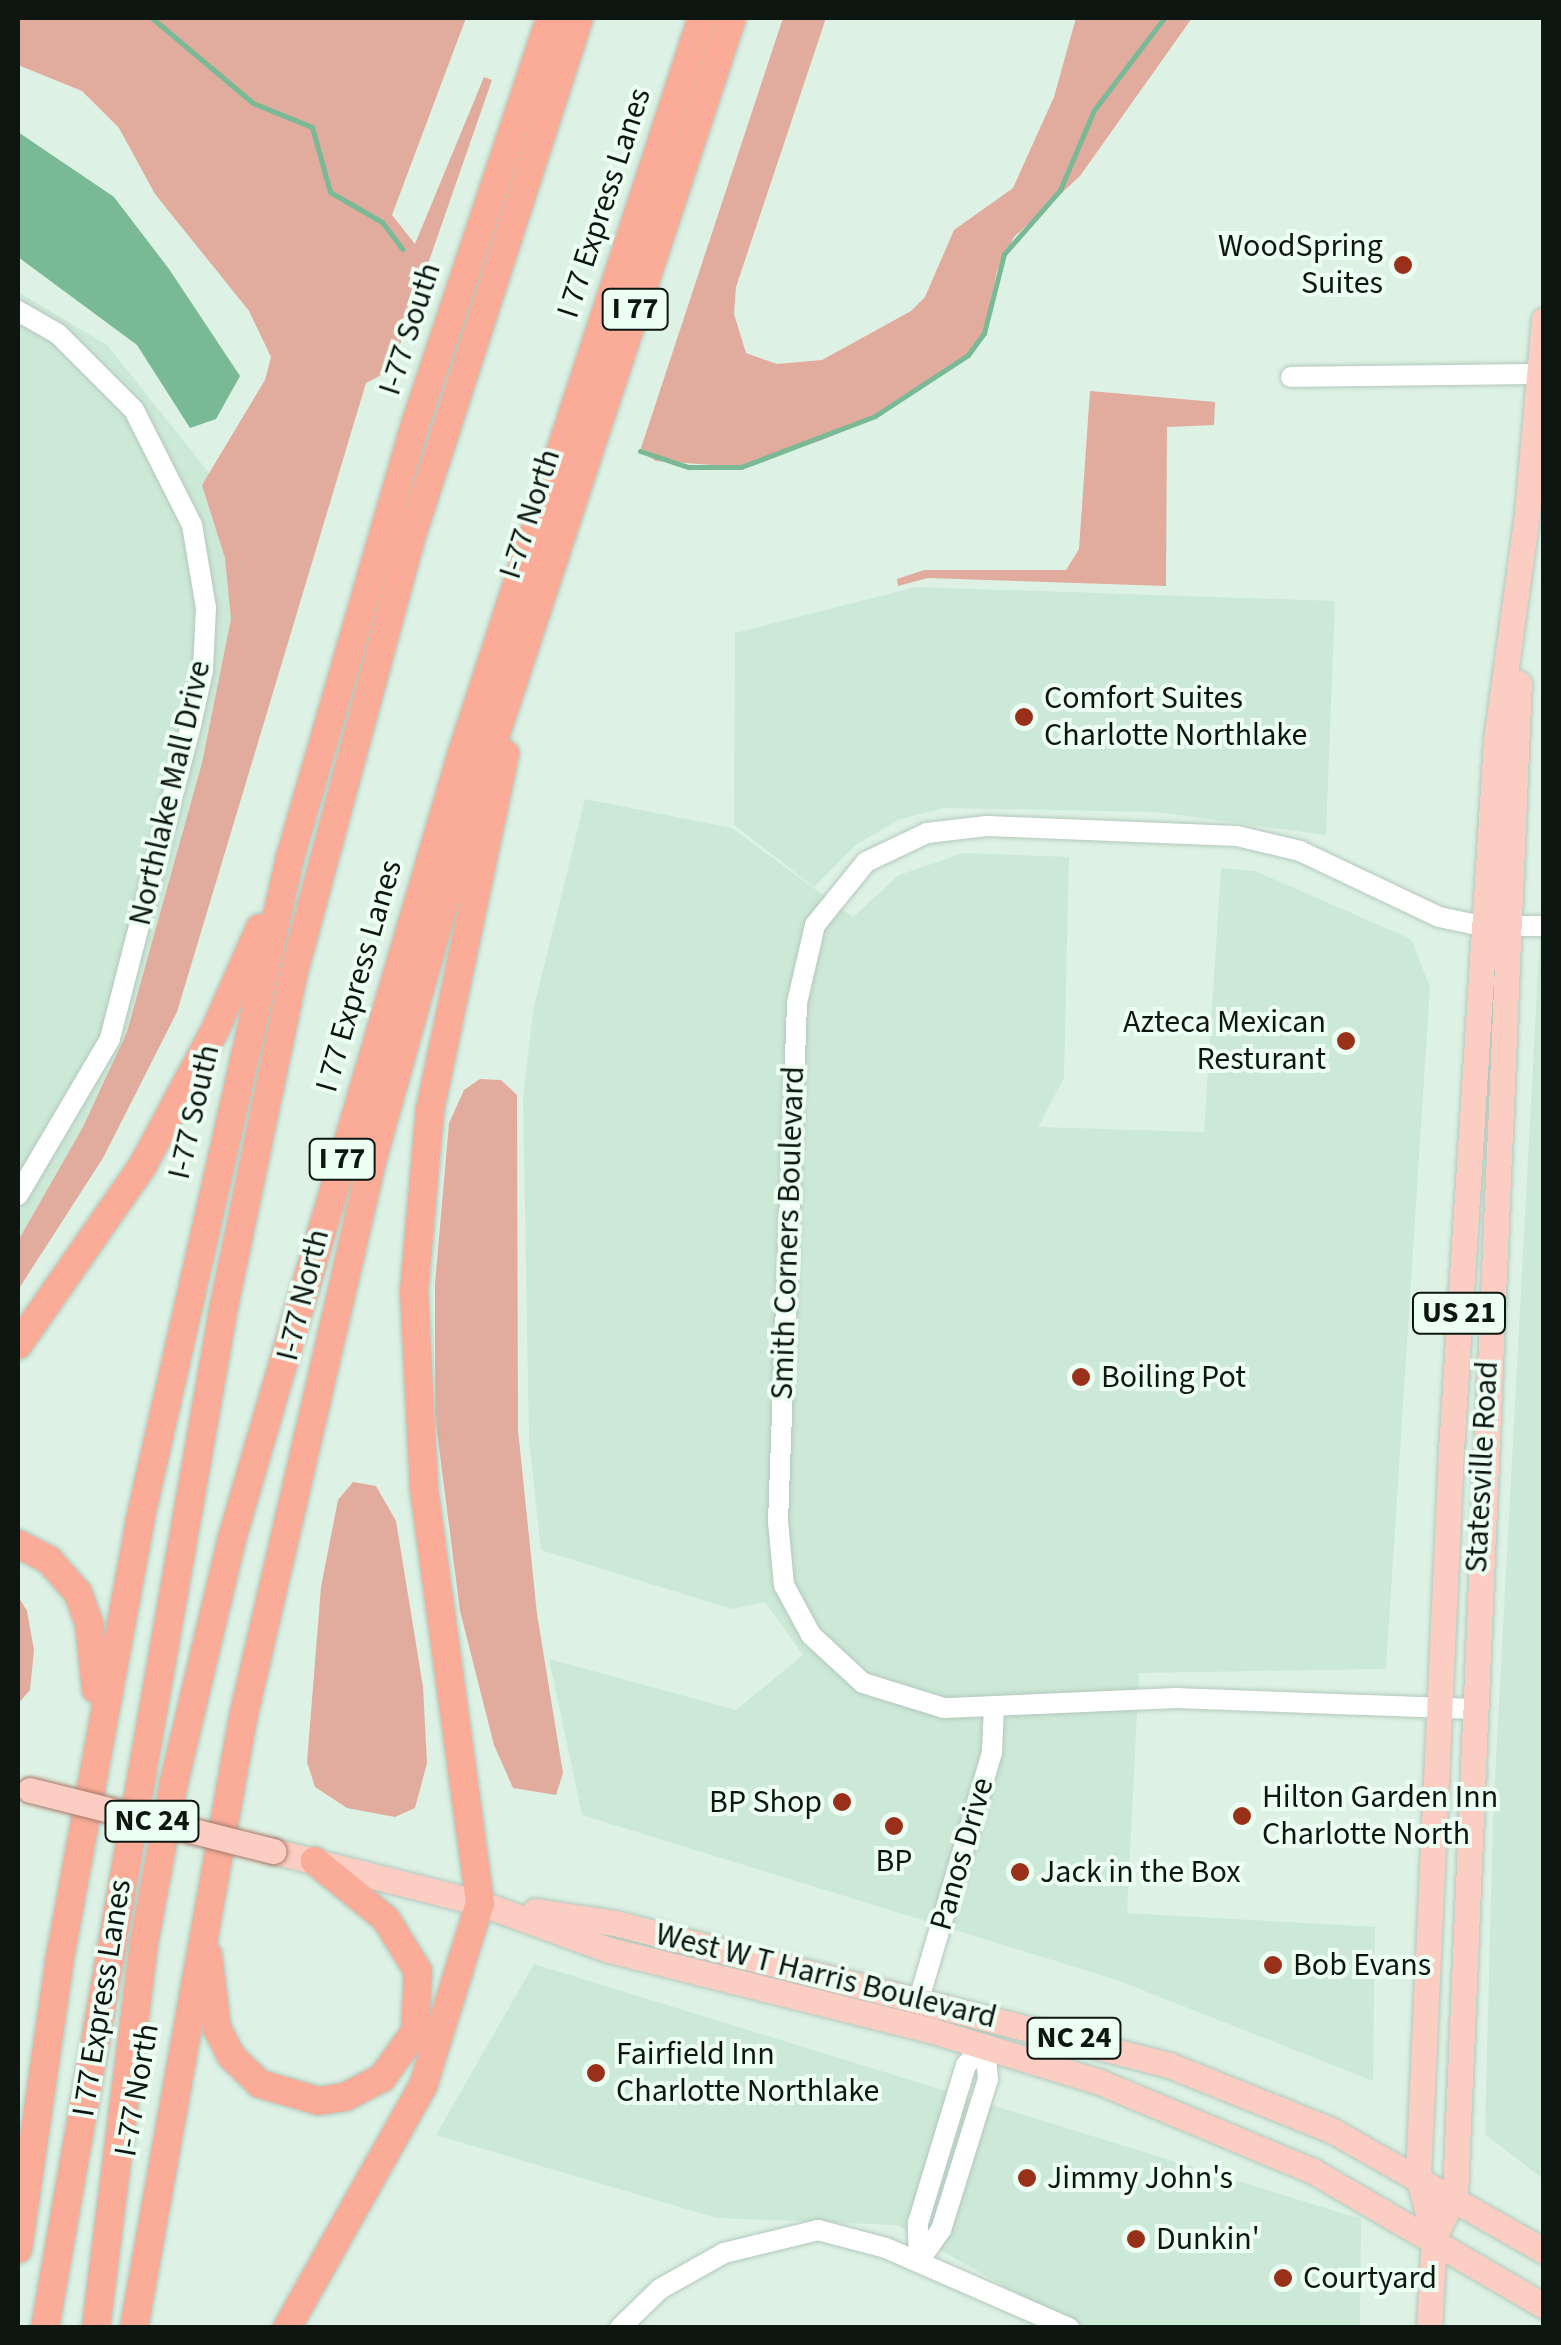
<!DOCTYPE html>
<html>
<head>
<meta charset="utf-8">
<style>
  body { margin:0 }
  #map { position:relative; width:1561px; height:2345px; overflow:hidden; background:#ddf2e5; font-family:"Source Sans 3",sans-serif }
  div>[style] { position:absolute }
  .built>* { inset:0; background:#cce8d7 }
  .green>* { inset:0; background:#e1ab9e }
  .water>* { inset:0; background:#79b995 }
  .stream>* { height:5px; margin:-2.5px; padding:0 2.5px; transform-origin:2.5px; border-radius:2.5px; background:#79b995 }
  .roads { filter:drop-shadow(0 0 2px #b4c8bc) drop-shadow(0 0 2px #b4c8bc) }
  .minor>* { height:20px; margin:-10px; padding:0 10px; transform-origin:10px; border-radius:10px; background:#fff }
  .major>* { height:25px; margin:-12.5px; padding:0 12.5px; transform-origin:12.5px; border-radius:12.5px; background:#fccdc2 }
  .highway>* { height:28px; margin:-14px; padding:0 14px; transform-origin:14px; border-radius:14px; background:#faac99 }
  .bridges { filter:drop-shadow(0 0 2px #a77869) drop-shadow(0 0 2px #a77869) }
  .major-bridge>* { height:25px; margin:-12.5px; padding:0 12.5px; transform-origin:12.5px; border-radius:12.5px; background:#fccdc2 }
  .dots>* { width:28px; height:28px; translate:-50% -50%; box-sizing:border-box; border:5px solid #edfef3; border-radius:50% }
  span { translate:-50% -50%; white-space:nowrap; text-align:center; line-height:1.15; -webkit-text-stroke:8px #edfef3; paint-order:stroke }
  .shield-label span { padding:2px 8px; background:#edfef3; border:2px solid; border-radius:8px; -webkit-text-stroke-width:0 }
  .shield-label { font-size:30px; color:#0e1611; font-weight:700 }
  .street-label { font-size:32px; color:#0e1611 }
  .poi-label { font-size:32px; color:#0e1611 }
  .right { translate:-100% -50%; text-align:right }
  .left { translate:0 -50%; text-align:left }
  .frame { position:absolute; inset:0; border:20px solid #0e1611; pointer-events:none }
</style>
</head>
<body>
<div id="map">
  <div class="built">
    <i style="clip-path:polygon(18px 292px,107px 345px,272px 552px,134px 1051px,18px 1248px)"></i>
    <i style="clip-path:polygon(916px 587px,1335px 601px,1326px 835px,1156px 812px,944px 808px,900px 819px,856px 845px,814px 887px,734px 825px,735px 633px)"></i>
    <i style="clip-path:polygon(585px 799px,732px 828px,853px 917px,899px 875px,964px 853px,1069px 857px,1064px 1078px,1038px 1127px,1204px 1132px,1221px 868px,1255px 871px,1411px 939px,1430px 987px,1386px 1669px,1139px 1673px,1127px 1913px,1375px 1927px,1373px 2081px,1117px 1980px,582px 1815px,549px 1659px,736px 1710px,803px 1655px,765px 1602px,732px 1609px,541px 1550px,529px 1440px,523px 1099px,533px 1011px)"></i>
    <i style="clip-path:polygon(1543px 877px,1543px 2179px,1485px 2134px,1493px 1817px)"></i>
    <i style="clip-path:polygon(534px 1964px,1361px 2219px,1360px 2327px,1077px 2327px,896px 2225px,717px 2218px,436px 2135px)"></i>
  </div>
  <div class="green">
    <i style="clip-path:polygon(18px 18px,466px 18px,392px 215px,415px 244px,484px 77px,492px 80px,391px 370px,366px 383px,177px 1012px,103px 1158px,18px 1290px,18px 1241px,83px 1127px,127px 1032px,202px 763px,231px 619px,225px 558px,202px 485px,265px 380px,271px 357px,249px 311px,155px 194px,119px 128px,82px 91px,18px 65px)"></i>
    <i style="clip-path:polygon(783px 18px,826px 18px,736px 287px,734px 314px,746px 353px,777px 364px,822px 360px,911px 311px,925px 297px,954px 230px,1013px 188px,1054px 97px,1076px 18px,1192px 18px,1080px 176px,1014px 237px,997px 271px,984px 333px,968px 355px,876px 416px,822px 440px,741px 467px,656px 461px,640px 451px)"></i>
    <i style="clip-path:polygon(1090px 391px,1215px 402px,1214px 425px,1167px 427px,1166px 586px,928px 578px,898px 586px,897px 579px,924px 570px,1066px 570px,1079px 549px)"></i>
    <i style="clip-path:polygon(480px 1079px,501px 1080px,517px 1095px,518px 1430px,537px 1614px,563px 1773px,556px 1795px,513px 1788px,494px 1745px,460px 1611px,435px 1416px,435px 1284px,449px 1123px,464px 1090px)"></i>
    <i style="clip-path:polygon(353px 1482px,376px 1486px,396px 1521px,423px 1687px,427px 1763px,415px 1808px,395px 1817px,347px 1808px,315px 1787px,307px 1762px,321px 1587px,338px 1500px)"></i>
    <i style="clip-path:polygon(18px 1596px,27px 1611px,34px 1650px,30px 1690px,18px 1704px)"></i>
  </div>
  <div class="water">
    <i style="clip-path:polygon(18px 132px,114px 197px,169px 269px,240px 376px,216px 419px,190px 428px,137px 345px,18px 257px)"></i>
  </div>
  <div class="stream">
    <i style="left:152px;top:18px;width:132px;rotate:40.1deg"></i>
    <i style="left:253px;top:103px;width:64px;rotate:22.1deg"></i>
    <i style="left:312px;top:127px;width:67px;rotate:74.5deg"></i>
    <i style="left:330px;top:192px;width:60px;rotate:30deg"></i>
    <i style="left:382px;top:222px;width:34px;rotate:53deg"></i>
    <i style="left:640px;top:451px;width:51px;rotate:18.4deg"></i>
    <i style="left:688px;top:467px;width:53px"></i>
    <i style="left:741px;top:467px;width:143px;rotate:-20.8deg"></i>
    <i style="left:875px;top:416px;width:111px;rotate:-33.3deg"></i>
    <i style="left:968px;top:355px;width:27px;rotate:-54deg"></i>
    <i style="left:984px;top:333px;width:81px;rotate:-75.8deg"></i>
    <i style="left:1004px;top:254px;width:85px;rotate:-48.8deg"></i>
    <i style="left:1060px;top:190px;width:87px;rotate:-67deg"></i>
    <i style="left:1094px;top:110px;width:116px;rotate:-52.7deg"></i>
  </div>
  <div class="roads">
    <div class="minor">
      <i style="left:18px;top:311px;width:46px;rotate:29.9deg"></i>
      <i style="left:58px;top:334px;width:107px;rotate:45deg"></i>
      <i style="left:134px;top:410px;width:129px;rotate:63.2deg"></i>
      <i style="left:192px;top:525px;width:84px;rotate:80.4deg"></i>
      <i style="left:206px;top:608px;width:62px;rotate:92.8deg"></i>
      <i style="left:203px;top:670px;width:56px;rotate:102.3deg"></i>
      <i style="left:191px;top:725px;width:324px;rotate:104.5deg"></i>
      <i style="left:110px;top:1039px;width:181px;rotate:120.5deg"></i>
      <i style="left:1291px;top:377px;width:253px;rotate:-0.7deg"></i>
      <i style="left:1474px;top:1709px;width:298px;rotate:-177.9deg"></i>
      <i style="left:1176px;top:1698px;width:232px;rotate:177.5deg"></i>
      <i style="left:944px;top:1708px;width:85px;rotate:-162.8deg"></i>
      <i style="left:863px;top:1683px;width:71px;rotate:-137.3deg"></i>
      <i style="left:811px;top:1635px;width:57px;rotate:-118.4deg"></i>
      <i style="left:784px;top:1585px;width:63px;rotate:-95.4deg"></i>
      <i style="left:778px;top:1522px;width:519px;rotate:-87.9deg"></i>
      <i style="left:797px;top:1003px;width:80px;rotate:-77deg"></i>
      <i style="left:815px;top:925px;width:81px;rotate:-51deg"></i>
      <i style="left:866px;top:862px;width:68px;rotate:-25.4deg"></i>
      <i style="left:927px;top:833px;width:60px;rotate:-6.7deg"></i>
      <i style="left:987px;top:826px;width:250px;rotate:2.3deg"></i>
      <i style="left:1237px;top:836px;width:65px;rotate:13.4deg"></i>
      <i style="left:1300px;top:851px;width:154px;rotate:25.4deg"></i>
      <i style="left:1439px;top:917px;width:44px;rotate:11.8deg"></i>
      <i style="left:1482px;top:926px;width:62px"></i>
      <i style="left:919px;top:1999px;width:258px;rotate:-73.5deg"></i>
      <i style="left:992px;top:1752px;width:45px;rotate:-87.5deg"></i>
      <i style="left:919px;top:2261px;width:38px;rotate:-92deg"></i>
      <i style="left:918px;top:2223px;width:165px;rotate:-73.1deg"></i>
      <i style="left:966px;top:2065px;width:28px;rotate:-46deg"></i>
      <i style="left:919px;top:2261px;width:38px;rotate:-55deg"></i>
      <i style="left:941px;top:2230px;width:158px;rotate:-72.7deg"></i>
      <i style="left:988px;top:2079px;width:34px;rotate:-95deg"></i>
      <i style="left:620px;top:2328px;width:56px;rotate:-44.3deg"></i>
      <i style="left:660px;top:2289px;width:73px;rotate:-29.4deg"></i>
      <i style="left:724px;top:2253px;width:97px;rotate:-13.7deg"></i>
      <i style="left:818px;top:2230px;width:70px;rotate:14.8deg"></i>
      <i style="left:886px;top:2248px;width:200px;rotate:23.6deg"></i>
    </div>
    <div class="major">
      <i style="left:273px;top:1851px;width:213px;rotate:14.1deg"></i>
      <i style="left:480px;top:1903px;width:137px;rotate:20deg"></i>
      <i style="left:609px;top:1950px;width:331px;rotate:14deg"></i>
      <i style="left:930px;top:2030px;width:178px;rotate:17deg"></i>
      <i style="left:1100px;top:2082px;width:231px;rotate:22.7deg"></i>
      <i style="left:1313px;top:2171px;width:268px;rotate:30.3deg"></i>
      <i style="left:535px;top:1911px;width:81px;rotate:8.5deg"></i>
      <i style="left:615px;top:1923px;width:572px;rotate:14.38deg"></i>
      <i style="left:1169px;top:2065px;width:177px;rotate:21.9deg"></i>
      <i style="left:1333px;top:2131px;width:243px;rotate:29.6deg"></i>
      <i style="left:1434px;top:2237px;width:47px;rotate:-63.4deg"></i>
      <i style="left:1455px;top:2195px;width:1513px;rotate:-87.58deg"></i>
      <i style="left:1429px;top:2328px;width:91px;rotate:-86.9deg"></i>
      <i style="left:1434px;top:2237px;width:64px;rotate:-104.5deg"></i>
      <i style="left:1418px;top:2175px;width:726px;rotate:-87.39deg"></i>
      <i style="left:1451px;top:1450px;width:711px;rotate:-86.37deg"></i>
      <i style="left:1496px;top:740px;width:229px;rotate:-82.2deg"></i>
      <i style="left:1527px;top:513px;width:194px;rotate:-85deg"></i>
    </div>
    <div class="highway">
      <i style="left:18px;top:1345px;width:219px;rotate:-55.2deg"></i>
      <i style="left:143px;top:1165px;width:155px;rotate:-61.9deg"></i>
      <i style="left:216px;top:1028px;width:109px;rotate:-66.3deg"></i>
      <i style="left:18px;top:1544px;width:35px;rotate:27deg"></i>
      <i style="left:49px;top:1560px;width:44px;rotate:48.7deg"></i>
      <i style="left:78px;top:1593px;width:32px;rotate:70deg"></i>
      <i style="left:89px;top:1623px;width:67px;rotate:84deg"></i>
      <i style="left:208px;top:1955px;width:74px;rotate:83deg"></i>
      <i style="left:217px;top:2028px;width:31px;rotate:63deg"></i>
      <i style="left:231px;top:2056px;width:40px;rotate:44deg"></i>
      <i style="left:260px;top:2084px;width:61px;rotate:16.1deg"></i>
      <i style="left:319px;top:2101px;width:26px;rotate:-9deg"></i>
      <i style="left:345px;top:2097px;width:42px;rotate:-27.2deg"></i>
      <i style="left:382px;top:2078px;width:57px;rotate:-54.3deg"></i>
      <i style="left:415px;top:2032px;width:61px;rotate:-87.2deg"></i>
      <i style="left:418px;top:1971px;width:61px;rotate:-121.6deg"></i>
      <i style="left:386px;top:1919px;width:92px;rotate:-140.8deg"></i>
      <i style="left:18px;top:2249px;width:289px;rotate:-81.8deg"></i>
      <i style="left:59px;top:1963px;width:450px;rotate:-79.6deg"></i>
      <i style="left:140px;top:1520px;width:679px;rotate:-77.23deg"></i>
      <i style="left:290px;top:858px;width:451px;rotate:-73.9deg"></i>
      <i style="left:415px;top:425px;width:429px;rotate:-71.6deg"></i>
      <i style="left:45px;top:2328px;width:1038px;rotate:-80.07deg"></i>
      <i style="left:224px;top:1306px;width:338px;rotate:-78.2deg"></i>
      <i style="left:293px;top:975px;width:449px;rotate:-74.9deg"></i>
      <i style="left:410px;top:541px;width:550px;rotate:-72.09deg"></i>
      <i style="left:96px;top:2328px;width:383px;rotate:-82.9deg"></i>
      <i style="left:143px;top:1948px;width:169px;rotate:-79.4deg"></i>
      <i style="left:174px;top:1782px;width:251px;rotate:-76.6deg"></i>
      <i style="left:232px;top:1538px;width:818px;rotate:-73.67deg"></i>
      <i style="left:462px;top:753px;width:773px;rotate:-71.92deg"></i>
      <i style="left:134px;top:2328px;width:620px;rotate:-79.87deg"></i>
      <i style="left:243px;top:1718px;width:572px;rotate:-76.96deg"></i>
      <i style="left:372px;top:1161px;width:349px;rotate:-74.4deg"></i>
      <i style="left:466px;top:825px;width:850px;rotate:-71.76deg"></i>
      <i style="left:287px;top:2328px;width:278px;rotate:-60.7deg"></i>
      <i style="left:423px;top:2086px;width:192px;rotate:-72.7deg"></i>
      <i style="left:480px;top:1903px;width:419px;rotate:-97.7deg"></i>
      <i style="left:424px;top:1488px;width:196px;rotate:-92.9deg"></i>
      <i style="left:414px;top:1292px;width:183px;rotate:-85deg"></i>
      <i style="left:430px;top:1110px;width:364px;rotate:-78.1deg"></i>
    </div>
  </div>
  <div class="bridges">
    <div class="major-bridge">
      <i style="left:30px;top:1790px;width:251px;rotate:14.1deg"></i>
    </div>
  </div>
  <div class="dots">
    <i style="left:1403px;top:265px;background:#993019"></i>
    <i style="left:1024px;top:717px;background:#993019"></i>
    <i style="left:1346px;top:1041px;background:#993019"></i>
    <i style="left:1081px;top:1377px;background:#993019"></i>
    <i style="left:842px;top:1802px;background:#993019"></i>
    <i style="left:1242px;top:1816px;background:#993019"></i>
    <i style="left:894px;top:1826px;background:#993019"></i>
    <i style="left:1020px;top:1872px;background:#993019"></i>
    <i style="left:1273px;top:1965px;background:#993019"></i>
    <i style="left:596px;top:2073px;background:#993019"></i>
    <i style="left:1027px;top:2178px;background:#993019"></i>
    <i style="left:1136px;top:2239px;background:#993019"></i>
    <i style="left:1283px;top:2278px;background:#993019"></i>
  </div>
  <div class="shield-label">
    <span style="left:635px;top:309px">I 77</span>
    <span style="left:342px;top:1159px">I 77</span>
    <span style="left:1459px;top:1313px">US 21</span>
    <span style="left:152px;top:1821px">NC 24</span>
    <span style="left:1074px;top:2038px">NC 24</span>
  </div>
  <div class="street-label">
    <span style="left:604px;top:203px;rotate:-72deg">I 77 Express Lanes</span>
    <span style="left:410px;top:329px;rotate:-72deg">I-77 South</span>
    <span style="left:530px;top:514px;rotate:-72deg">I-77 North</span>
    <span style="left:170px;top:793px;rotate:-77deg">Northlake Mall Drive</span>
    <span style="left:359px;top:976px;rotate:-74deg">I 77 Express Lanes</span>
    <span style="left:194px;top:1112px;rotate:-77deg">I-77 South</span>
    <span style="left:788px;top:1233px;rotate:-88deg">Smith Corners Boulevard</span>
    <span style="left:303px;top:1295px;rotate:-76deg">I-77 North</span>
    <span style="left:1482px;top:1467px;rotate:-87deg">Statesville Road</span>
    <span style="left:962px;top:1854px;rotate:-74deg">Panos Drive</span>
    <span style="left:826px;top:1976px;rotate:14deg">West W T Harris Boulevard</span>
    <span style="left:102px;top:1998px;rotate:-81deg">I 77 Express Lanes</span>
    <span style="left:137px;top:2090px;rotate:-80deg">I-77 North</span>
  </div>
  <div class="poi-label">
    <span class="right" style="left:1383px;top:265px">WoodSpring<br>Suites</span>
    <span class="left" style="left:1044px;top:717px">Comfort Suites<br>Charlotte Northlake</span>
    <span class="right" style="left:1326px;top:1041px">Azteca Mexican<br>Resturant</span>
    <span class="left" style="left:1101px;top:1377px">Boiling Pot</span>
    <span class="left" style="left:1262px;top:1816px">Hilton Garden Inn<br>Charlotte North</span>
    <span class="right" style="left:822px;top:1802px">BP Shop</span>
    <span style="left:894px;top:1861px">BP</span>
    <span class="left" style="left:1040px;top:1872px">Jack in the Box</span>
    <span class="left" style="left:1293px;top:1965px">Bob Evans</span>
    <span class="left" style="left:616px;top:2073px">Fairfield Inn<br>Charlotte Northlake</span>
    <span class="left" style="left:1047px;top:2178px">Jimmy John's</span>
    <span class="left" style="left:1156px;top:2239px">Dunkin'</span>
    <span class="left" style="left:1303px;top:2278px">Courtyard</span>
  </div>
  <div class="frame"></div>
</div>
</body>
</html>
